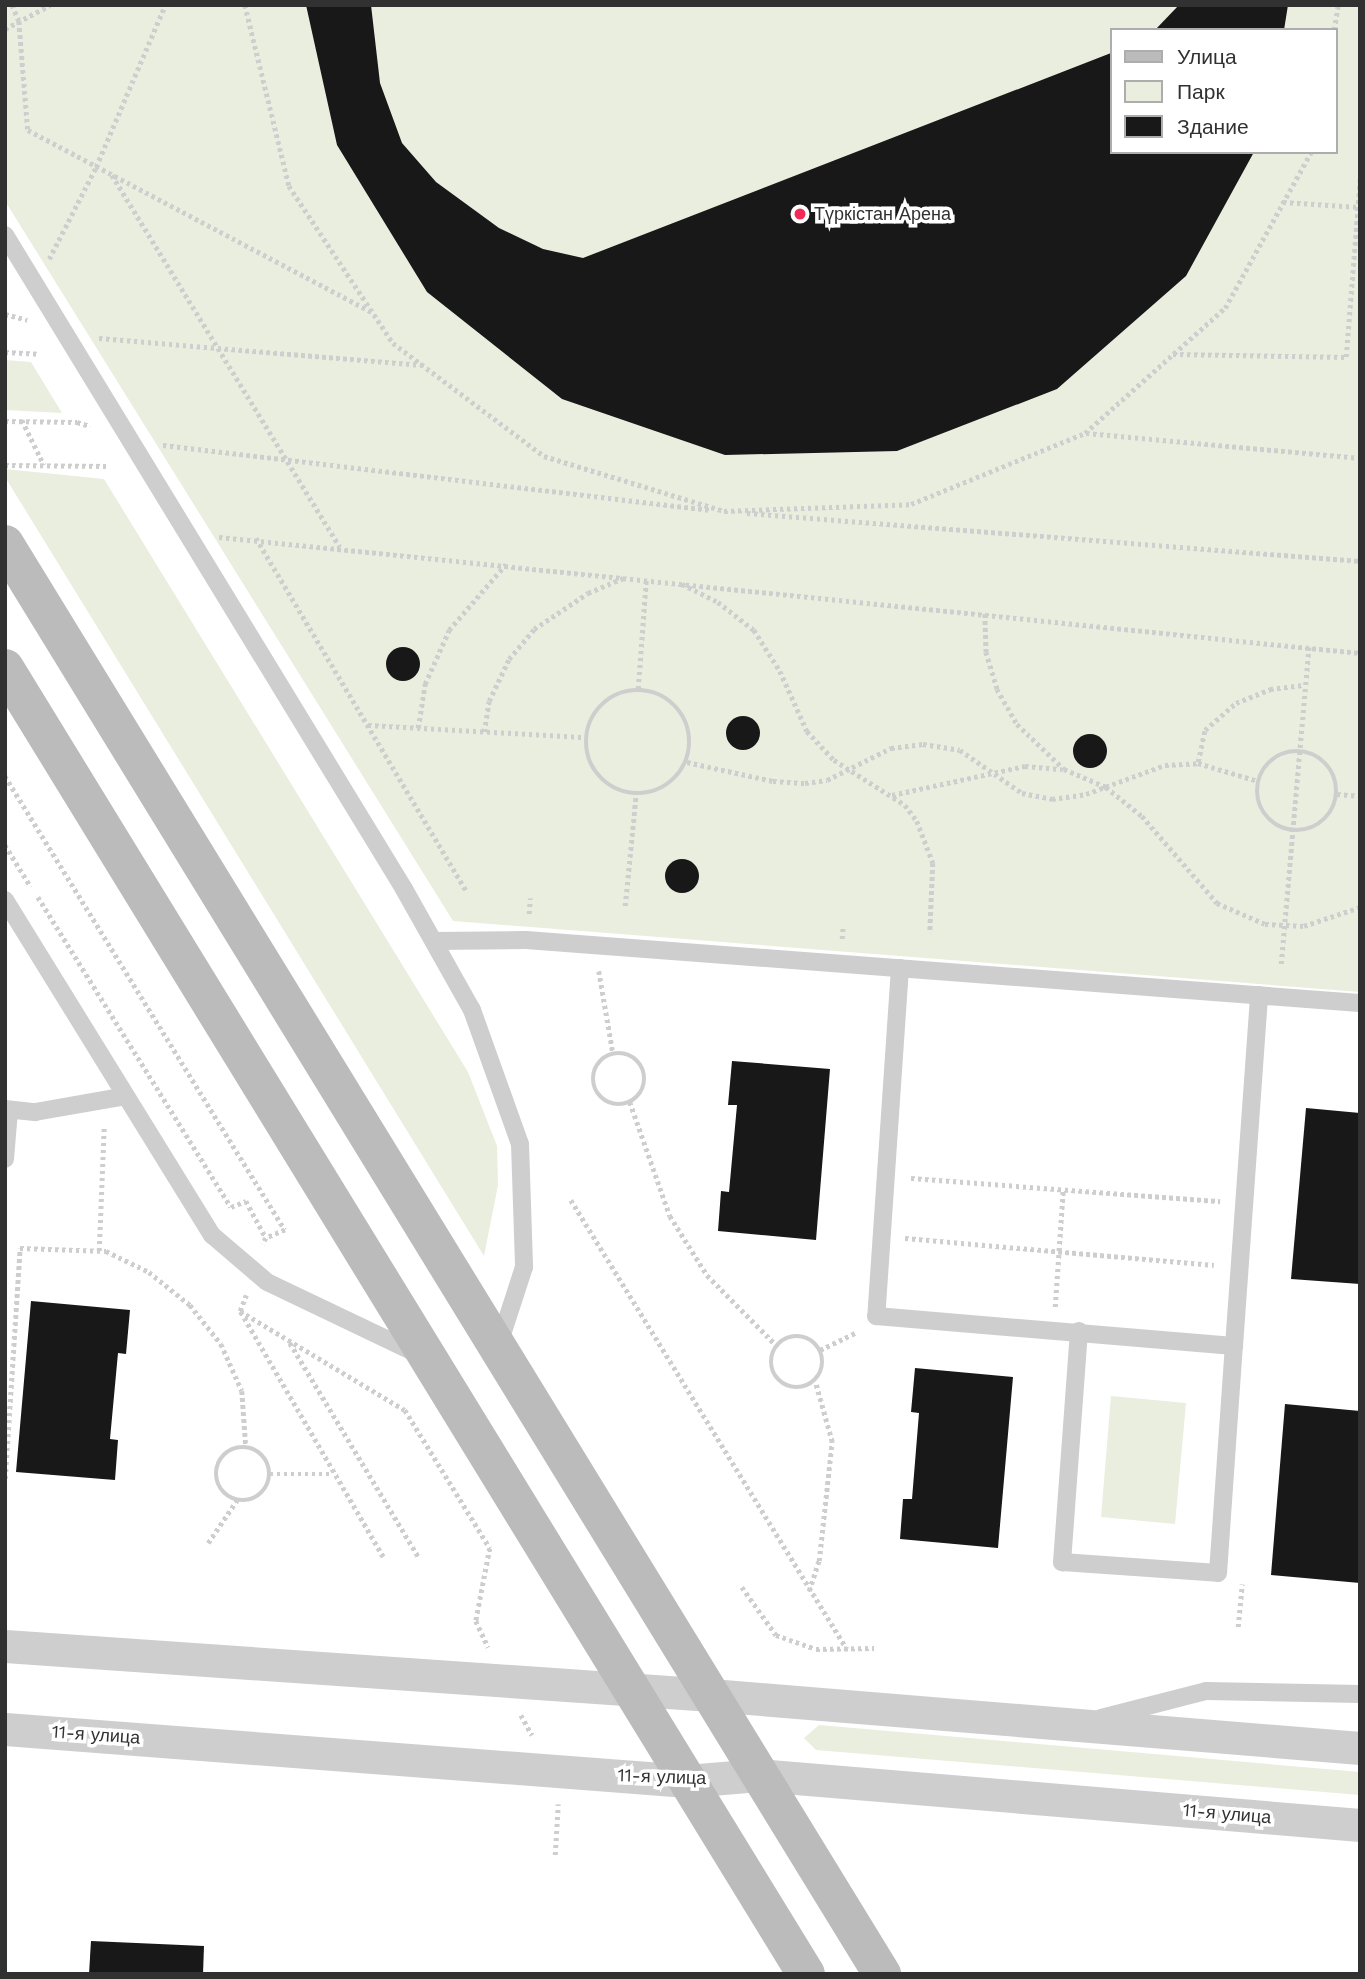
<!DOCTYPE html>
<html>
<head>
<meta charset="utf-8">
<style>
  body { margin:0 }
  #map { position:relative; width:1365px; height:1979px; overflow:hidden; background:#fff; font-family:"Work Sans",sans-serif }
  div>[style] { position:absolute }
  .green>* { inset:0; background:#eaeede }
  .building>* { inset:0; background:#181818 }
  .round { border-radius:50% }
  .path>* { height:4.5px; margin-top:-2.25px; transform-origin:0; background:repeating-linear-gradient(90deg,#cecece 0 3.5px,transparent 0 7px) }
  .path>.ring { margin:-2.25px; padding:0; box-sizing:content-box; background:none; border:4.5px solid #cecece; border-radius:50% }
  .lane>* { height:18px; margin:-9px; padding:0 9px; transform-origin:9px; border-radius:9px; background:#cecece }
  .street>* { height:33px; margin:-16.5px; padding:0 16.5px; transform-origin:16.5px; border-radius:16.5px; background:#cecece }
  .secondary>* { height:38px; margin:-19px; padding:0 19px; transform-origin:19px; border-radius:19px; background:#bbb }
  .dots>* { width:19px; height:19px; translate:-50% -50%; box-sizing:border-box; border:4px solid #fff; border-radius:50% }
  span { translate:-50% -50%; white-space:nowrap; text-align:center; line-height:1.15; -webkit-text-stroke:7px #fff; paint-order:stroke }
  .poi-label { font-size:18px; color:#313131 }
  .left { translate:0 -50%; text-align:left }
  .street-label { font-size:18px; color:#313131 }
  .frame { position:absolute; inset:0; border:7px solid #313131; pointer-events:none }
  .legend { position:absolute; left:1110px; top:28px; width:228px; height:126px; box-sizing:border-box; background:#fff; border:2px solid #adadad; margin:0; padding:9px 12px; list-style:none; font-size:21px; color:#313131 }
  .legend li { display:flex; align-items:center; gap:14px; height:35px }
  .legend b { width:35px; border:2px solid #adadad }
</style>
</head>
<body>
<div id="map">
  <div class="green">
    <i style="clip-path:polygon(evenodd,5px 5px,1360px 5px,1360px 992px,453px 921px,5px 201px,5px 5px,1111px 30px,1335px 30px,1335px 152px,1111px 152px,1111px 30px)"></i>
    <i style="clip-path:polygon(5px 360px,31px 362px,62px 413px,5px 410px)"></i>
    <i style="clip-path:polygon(5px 469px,104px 479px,468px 1072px,497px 1146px,498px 1185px,484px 1256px,5px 477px)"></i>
    <i style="clip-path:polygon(1111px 1396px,1186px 1403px,1175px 1524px,1101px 1517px)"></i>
    <i style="clip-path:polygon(819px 1725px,1360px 1772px,1360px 1795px,816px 1750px,804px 1738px)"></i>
  </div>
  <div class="building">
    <i style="clip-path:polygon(306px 5px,371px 5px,380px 83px,402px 143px,436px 182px,499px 228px,543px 249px,583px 258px,1111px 53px,1111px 152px,1254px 152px,1186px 276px,1057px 389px,897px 451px,725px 455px,562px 399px,427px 292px,337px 145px)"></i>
    <i style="clip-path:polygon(1179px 5px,1288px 5px,1284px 30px,1155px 30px)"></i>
    <i class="round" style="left:386px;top:647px;width:34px;height:34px"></i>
    <i class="round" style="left:726px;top:716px;width:34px;height:34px"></i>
    <i class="round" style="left:1073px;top:734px;width:34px;height:34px"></i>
    <i class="round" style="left:665px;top:859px;width:34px;height:34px"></i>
    <i style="clip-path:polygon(732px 1061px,830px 1069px,816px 1240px,718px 1231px,721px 1191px,729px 1192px,737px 1105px,728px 1105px)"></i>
    <i style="clip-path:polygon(1306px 1108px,1360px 1113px,1360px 1284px,1291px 1279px)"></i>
    <i style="clip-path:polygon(31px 1301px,130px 1310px,126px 1354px,118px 1353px,110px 1439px,118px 1440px,115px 1480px,16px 1472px)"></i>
    <i style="clip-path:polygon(915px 1368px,1013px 1377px,998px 1548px,900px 1539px,903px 1499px,912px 1499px,919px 1413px,911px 1412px)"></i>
    <i style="clip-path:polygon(1285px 1404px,1360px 1411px,1360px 1583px,1271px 1575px)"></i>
    <i style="clip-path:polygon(91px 1941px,204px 1946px,203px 1974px,89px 1974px)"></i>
  </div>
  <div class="path">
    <i style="left:12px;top:5px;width:17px;rotate:66deg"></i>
    <i style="left:19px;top:21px;width:109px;rotate:85.3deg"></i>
    <i style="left:28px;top:130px;width:389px;rotate:27.9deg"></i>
    <i style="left:245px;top:5px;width:186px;rotate:76.3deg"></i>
    <i style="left:289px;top:186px;width:188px;rotate:56.5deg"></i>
    <i style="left:393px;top:343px;width:189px;rotate:36.8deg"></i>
    <i style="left:544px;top:456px;width:188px;rotate:17deg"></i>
    <i style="left:724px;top:511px;width:187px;rotate:-2.1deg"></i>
    <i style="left:911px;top:504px;width:188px;rotate:-22.2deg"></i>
    <i style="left:1085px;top:433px;width:188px;rotate:-41.8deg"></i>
    <i style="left:1225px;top:308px;width:178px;rotate:-61.1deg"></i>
    <i style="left:5px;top:29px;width:51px;rotate:-28.1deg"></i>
    <i style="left:1334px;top:30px;width:25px;rotate:-81deg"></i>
    <i style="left:112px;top:175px;width:436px;rotate:58.5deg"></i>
    <i style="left:1283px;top:202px;width:75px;rotate:3.8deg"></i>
    <i style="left:49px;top:259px;width:103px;rotate:-62.9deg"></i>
    <i style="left:96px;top:167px;width:176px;rotate:-66.9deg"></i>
    <i style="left:5px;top:314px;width:23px;rotate:15deg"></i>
    <i style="left:99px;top:338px;width:324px;rotate:4.8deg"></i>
    <i style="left:5px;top:352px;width:33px;rotate:3deg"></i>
    <i style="left:1173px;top:354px;width:173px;rotate:1deg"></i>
    <i style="left:1346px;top:357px;width:180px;rotate:-85.5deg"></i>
    <i style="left:22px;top:420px;width:50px;rotate:63.9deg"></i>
    <i style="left:5px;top:421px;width:72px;rotate:0.8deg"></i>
    <i style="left:77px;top:422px;width:14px;rotate:17deg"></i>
    <i style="left:1086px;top:433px;width:275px;rotate:5.2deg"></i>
    <i style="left:163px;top:445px;width:551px;rotate:6.78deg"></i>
    <i style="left:5px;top:465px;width:101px;rotate:0.6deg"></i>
    <i style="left:747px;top:513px;width:615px;rotate:4.48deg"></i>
    <i style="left:219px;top:537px;width:1147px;rotate:5.81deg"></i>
    <i style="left:256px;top:538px;width:412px;rotate:59.2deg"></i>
    <i style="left:682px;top:584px;width:40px;rotate:26.6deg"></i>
    <i style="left:718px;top:602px;width:46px;rotate:37.9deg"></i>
    <i style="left:754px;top:630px;width:49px;rotate:57.6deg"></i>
    <i style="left:780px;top:671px;width:66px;rotate:65.8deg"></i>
    <i style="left:807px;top:731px;width:40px;rotate:47deg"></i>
    <i style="left:834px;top:760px;width:84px;rotate:32.4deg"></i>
    <i style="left:905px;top:805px;width:20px;rotate:53deg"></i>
    <i style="left:917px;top:821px;width:45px;rotate:69.1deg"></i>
    <i style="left:933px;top:863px;width:70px;rotate:92.5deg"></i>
    <i style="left:985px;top:614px;width:38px;rotate:88deg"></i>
    <i style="left:986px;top:652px;width:39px;rotate:73deg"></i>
    <i style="left:997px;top:689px;width:40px;rotate:60.3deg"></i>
    <i style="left:1017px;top:724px;width:65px;rotate:43.8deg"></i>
    <i style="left:1064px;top:769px;width:46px;rotate:23.2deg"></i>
    <i style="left:1106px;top:787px;width:46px;rotate:38.9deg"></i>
    <i style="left:1142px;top:816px;width:115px;rotate:49.2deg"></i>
    <i style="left:1217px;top:903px;width:52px;rotate:23.6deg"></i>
    <i style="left:1265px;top:924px;width:39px;rotate:3deg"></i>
    <i style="left:1304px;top:926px;width:59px;rotate:-18.7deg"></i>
    <i style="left:638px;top:689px;width:110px;rotate:-85.8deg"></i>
    <i class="ring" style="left:586px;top:690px;width:99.5px;height:99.5px"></i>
    <i style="left:368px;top:725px;width:218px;rotate:3.2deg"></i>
    <i style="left:418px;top:728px;width:45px;rotate:-81deg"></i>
    <i style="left:425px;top:684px;width:59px;rotate:-66deg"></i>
    <i style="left:449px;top:630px;width:87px;rotate:-49.2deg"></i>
    <i style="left:484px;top:732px;width:31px;rotate:-81deg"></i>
    <i style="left:489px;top:701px;width:47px;rotate:-64.5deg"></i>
    <i style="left:509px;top:659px;width:39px;rotate:-50deg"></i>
    <i style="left:534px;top:629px;width:65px;rotate:-33.7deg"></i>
    <i style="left:588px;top:593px;width:38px;rotate:-23deg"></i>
    <i class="ring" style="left:1257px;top:751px;width:75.5px;height:75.5px"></i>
    <i style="left:687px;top:762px;width:88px;rotate:12.5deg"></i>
    <i style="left:773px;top:781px;width:32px;rotate:4deg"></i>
    <i style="left:805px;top:783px;width:22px;rotate:-8deg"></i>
    <i style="left:827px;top:780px;width:72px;rotate:-26.6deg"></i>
    <i style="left:891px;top:748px;width:32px;rotate:-7deg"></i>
    <i style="left:923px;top:744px;width:37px;rotate:9deg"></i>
    <i style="left:960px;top:750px;width:75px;rotate:34.7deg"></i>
    <i style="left:1022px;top:793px;width:31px;rotate:11deg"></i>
    <i style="left:1052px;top:799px;width:34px;rotate:-8deg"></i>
    <i style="left:1086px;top:794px;width:84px;rotate:-20.2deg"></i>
    <i style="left:1165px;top:765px;width:33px;rotate:-3deg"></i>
    <i style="left:1198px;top:763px;width:63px;rotate:16.7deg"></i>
    <i style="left:1198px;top:762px;width:33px;rotate:-78deg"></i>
    <i style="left:1205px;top:730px;width:41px;rotate:-41.1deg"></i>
    <i style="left:1236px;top:703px;width:37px;rotate:-22deg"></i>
    <i style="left:1270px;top:689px;width:35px;rotate:-7deg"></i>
    <i style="left:5px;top:776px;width:533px;rotate:58.34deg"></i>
    <i style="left:285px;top:1230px;width:21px;rotate:157deg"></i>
    <i style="left:266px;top:1238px;width:7px;rotate:117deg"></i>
    <i style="left:1337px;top:794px;width:23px;rotate:5deg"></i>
    <i style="left:892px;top:795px;width:136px;rotate:-12.3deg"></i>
    <i style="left:1025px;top:766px;width:37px;rotate:5deg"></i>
    <i style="left:5px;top:845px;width:49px;rotate:58.2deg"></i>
    <i style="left:38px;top:897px;width:365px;rotate:58.1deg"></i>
    <i style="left:231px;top:1207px;width:16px;rotate:-22deg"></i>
    <i style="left:246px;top:1201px;width:42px;rotate:61.6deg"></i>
    <i style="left:625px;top:906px;width:113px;rotate:-84.4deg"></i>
    <i style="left:529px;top:914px;width:16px;rotate:-86deg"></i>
    <i style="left:842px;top:939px;width:14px;rotate:-86deg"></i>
    <i style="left:1281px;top:964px;width:318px;rotate:-85deg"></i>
    <i style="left:599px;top:971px;width:83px;rotate:80.3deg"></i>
    <i class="ring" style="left:593px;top:1053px;width:47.5px;height:47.5px"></i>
    <i style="left:630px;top:1102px;width:121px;rotate:70.7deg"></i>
    <i style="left:670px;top:1216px;width:70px;rotate:57.9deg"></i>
    <i style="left:707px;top:1275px;width:100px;rotate:45.4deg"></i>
    <i style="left:911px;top:1178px;width:310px;rotate:4.3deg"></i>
    <i style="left:571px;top:1200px;width:527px;rotate:58.42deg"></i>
    <i style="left:905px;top:1238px;width:310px;rotate:5deg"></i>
    <i style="left:99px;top:1251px;width:125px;rotate:-87.7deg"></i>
    <i style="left:1055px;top:1307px;width:118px;rotate:-86.1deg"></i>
    <i style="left:240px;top:1311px;width:17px;rotate:-69deg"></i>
    <i class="ring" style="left:771px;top:1336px;width:47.5px;height:47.5px"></i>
    <i style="left:290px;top:1343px;width:251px;rotate:59deg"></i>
    <i style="left:820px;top:1350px;width:41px;rotate:-25.9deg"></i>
    <i class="ring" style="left:216px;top:1447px;width:49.5px;height:49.5px"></i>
    <i style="left:270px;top:1474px;width:62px"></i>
    <i style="left:5px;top:1479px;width:231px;rotate:-86.3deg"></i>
    <i style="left:20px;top:1248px;width:86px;rotate:2deg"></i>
    <i style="left:106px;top:1251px;width:48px;rotate:26deg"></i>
    <i style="left:149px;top:1272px;width:53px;rotate:38.8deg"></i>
    <i style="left:190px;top:1305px;width:50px;rotate:51.5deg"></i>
    <i style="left:221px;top:1344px;width:51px;rotate:65.9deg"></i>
    <i style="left:242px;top:1391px;width:56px;rotate:85.9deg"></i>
    <i style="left:208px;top:1543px;width:52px;rotate:-56deg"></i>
    <i style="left:383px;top:1557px;width:285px;rotate:-120.2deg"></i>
    <i style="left:240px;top:1311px;width:192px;rotate:31deg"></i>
    <i style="left:405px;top:1410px;width:162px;rotate:58.4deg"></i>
    <i style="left:490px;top:1548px;width:74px;rotate:100.9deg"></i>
    <i style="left:476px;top:1621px;width:29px;rotate:65deg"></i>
    <i style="left:742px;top:1587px;width:59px;rotate:54.7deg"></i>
    <i style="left:776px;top:1635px;width:42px;rotate:19.3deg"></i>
    <i style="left:816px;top:1649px;width:58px;rotate:-1deg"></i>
    <i style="left:809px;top:1591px;width:32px;rotate:-72deg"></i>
    <i style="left:819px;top:1561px;width:120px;rotate:-83.8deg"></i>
    <i style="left:832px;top:1442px;width:63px;rotate:-105.6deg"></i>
    <i style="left:1238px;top:1627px;width:43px;rotate:-84.7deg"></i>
    <i style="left:521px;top:1715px;width:23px;rotate:61deg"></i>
    <i style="left:555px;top:1855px;width:51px;rotate:-86.6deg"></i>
  </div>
  <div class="lane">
    <i style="left:5px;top:235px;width:766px;rotate:58.61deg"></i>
    <i style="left:404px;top:889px;width:139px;rotate:60.7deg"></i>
    <i style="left:472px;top:1010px;width:142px;rotate:70.3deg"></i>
    <i style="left:520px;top:1144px;width:123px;rotate:88.1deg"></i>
    <i style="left:524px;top:1267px;width:81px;rotate:108deg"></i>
    <i style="left:5px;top:900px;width:394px;rotate:58.3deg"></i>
    <i style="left:212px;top:1235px;width:72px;rotate:40.5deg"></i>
    <i style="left:267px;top:1282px;width:165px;rotate:25.5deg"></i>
    <i style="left:434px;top:941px;width:92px;rotate:-0.6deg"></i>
    <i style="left:526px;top:940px;width:836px;rotate:4.32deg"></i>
    <i style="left:900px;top:968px;width:349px;rotate:93.9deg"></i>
    <i style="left:876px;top:1316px;width:359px;rotate:4.8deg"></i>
    <i style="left:1234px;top:1346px;width:352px;rotate:-85.9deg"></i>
    <i style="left:5px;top:1109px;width:30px;rotate:6deg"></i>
    <i style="left:35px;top:1112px;width:92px;rotate:-10deg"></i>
    <i style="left:5px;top:1159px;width:49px;rotate:-85.3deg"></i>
    <i style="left:1079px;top:1331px;width:232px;rotate:94.2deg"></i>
    <i style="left:1062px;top:1562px;width:156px;rotate:4deg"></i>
    <i style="left:1218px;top:1573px;width:228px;rotate:-86deg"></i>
    <i style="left:1101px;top:1718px;width:108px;rotate:-14.4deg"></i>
    <i style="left:1206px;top:1691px;width:154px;rotate:1.1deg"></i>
  </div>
  <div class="street">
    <i style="left:5px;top:1646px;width:708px;rotate:3.97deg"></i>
    <i style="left:711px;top:1695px;width:651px;rotate:4.67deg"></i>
    <i style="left:5px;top:1729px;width:684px;rotate:4.36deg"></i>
    <i style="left:687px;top:1781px;width:72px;rotate:-4.8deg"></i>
    <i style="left:759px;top:1775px;width:603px;rotate:4.76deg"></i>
  </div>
  <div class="secondary">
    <i style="left:5px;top:544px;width:1678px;rotate:58.48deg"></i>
    <i style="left:5px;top:668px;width:1532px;rotate:58.48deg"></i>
  </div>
  <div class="dots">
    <i style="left:800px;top:214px;background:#f12a57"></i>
  </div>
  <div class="poi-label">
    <span class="left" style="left:814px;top:214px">Түркістан Арена</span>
  </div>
  <div class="street-label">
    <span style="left:96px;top:1735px;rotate:4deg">11-я улица</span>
    <span style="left:662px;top:1777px;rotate:2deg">11-я улица</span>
    <span style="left:1227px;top:1814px;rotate:5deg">11-я улица</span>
  </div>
  <div class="frame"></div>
  <ul class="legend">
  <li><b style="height:9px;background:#bbb"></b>Улица</li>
  <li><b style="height:19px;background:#eaeede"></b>Парк</li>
  <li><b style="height:19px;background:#181818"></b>Здание</li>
  </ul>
</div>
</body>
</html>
